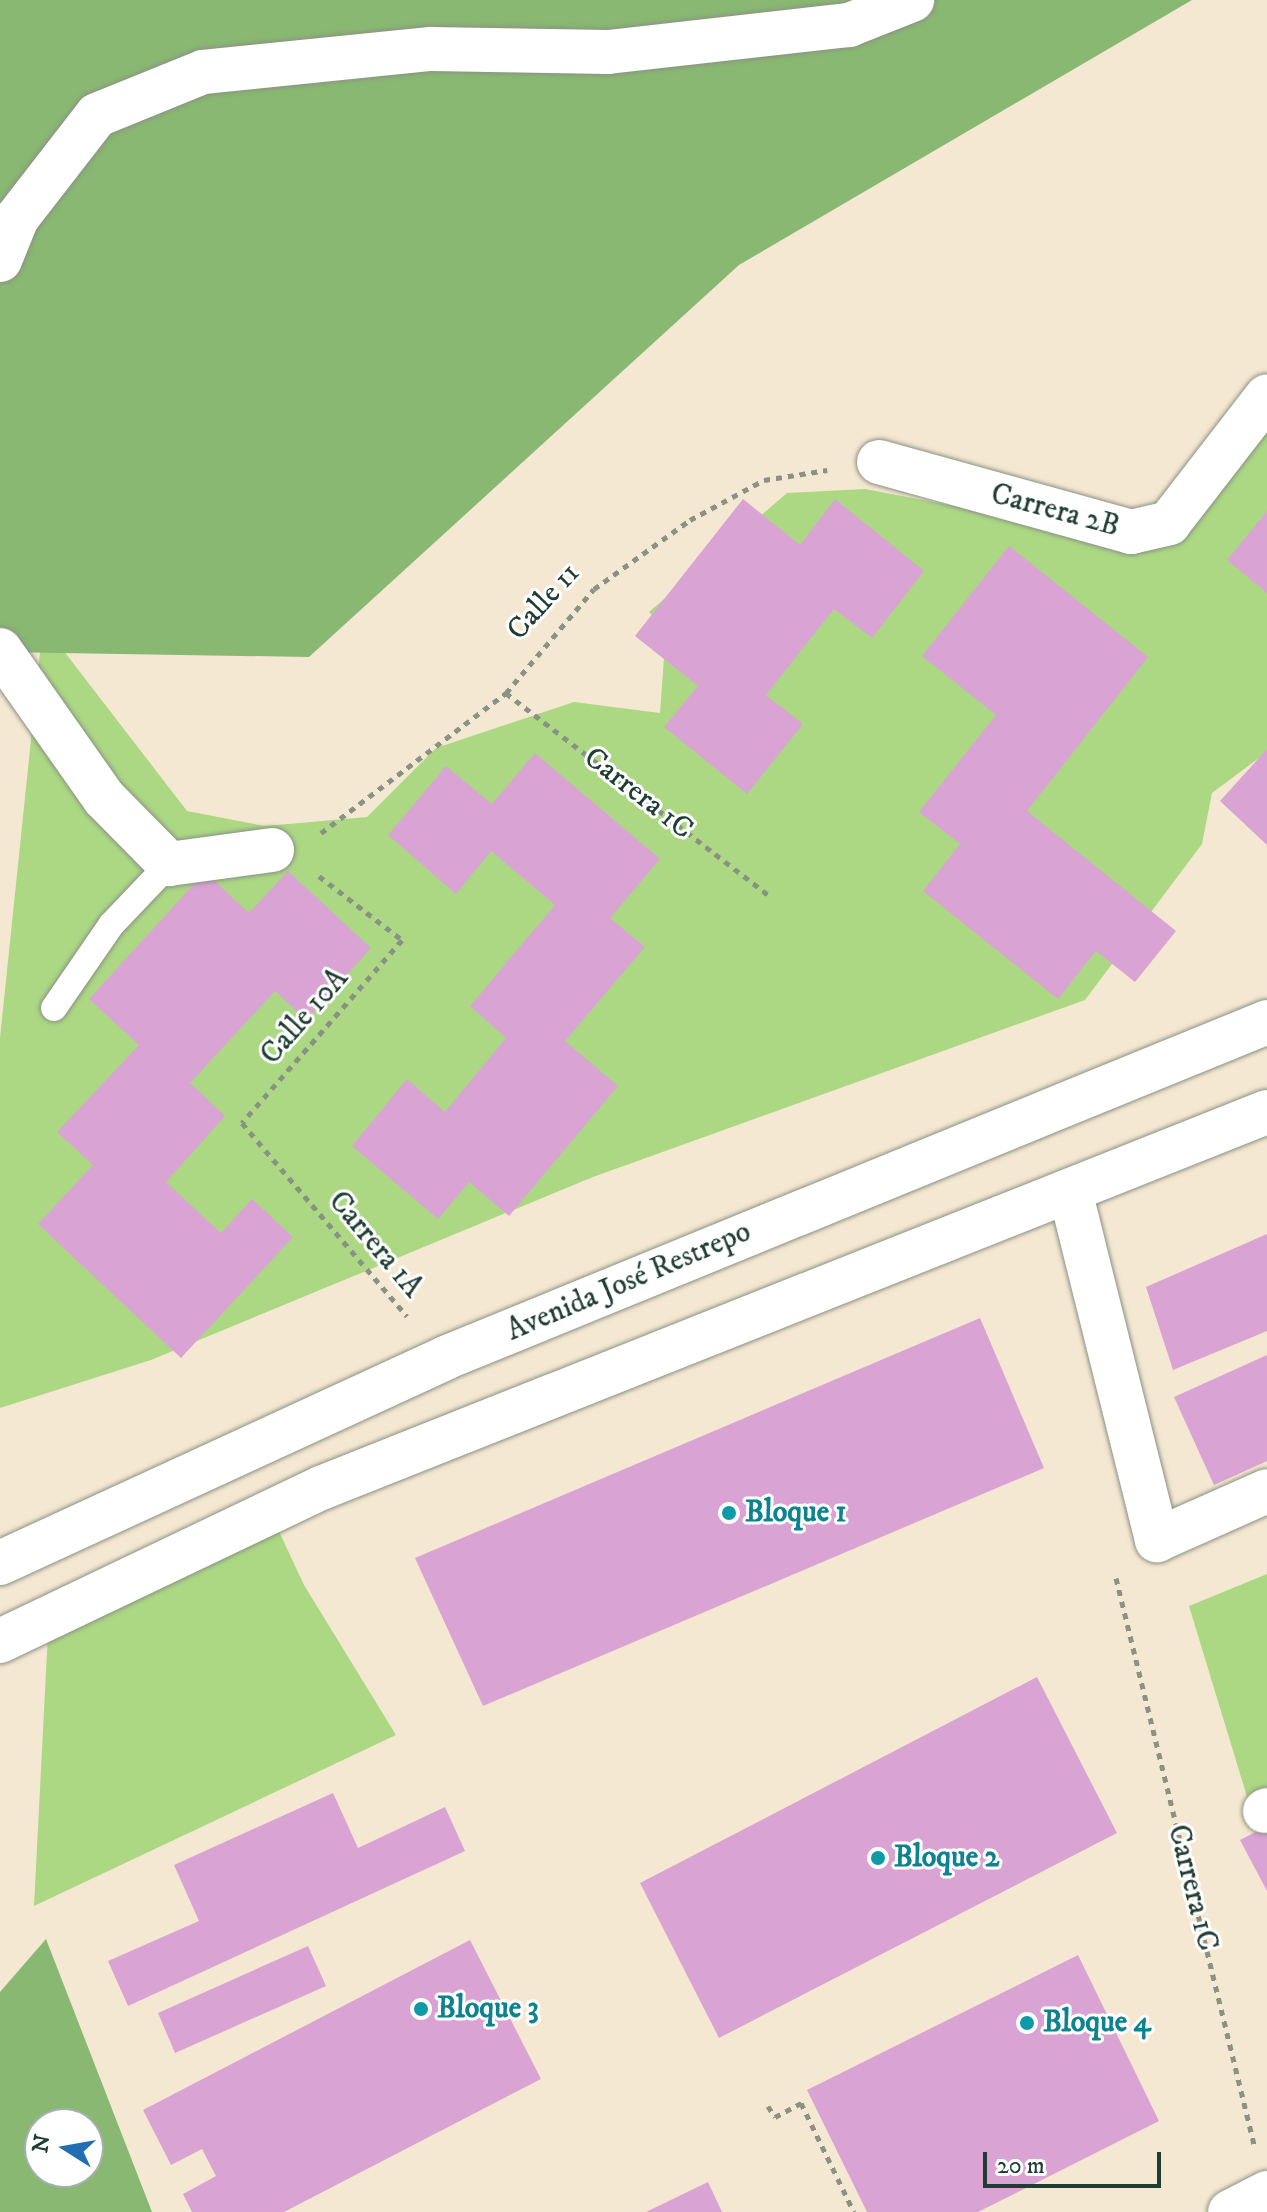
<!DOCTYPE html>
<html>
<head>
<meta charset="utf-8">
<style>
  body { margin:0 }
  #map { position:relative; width:1267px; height:2212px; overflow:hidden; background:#f5e8d2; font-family:"IM FELL DW Pica",serif }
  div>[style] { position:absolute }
  .green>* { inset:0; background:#acd884 }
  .forest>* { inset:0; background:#89b872 }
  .building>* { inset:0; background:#d9a3d4 }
  .path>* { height:5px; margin-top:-2.5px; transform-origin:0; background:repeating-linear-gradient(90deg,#8a9283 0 6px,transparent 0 12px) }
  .roads { filter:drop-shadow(0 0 2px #8a9283) drop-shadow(0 0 2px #8a9283) }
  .lane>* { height:26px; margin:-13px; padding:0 13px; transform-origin:13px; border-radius:13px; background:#fff }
  .street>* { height:44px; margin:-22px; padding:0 22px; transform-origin:22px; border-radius:22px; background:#fff }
  .secondary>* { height:44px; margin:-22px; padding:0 22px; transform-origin:22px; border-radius:22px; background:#fff }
  .dots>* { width:22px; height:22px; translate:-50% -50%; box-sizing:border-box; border:4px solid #fff; border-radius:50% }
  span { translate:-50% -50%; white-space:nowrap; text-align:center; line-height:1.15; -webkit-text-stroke:6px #fff; paint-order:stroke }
  .street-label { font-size:30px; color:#1f3d34 }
  .culture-label { font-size:30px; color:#0d838f; font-weight:700 }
  .left { translate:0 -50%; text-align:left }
  .north { position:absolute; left:24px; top:2108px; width:80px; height:80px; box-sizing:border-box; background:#fff; border:2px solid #a5b1ae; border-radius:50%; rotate:281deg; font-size:22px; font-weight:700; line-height:32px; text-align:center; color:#1f3d34 }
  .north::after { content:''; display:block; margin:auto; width:28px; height:36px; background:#1f6fb2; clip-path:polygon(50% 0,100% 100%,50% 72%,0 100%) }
  .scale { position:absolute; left:983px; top:2152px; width:178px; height:36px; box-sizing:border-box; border:4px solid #1f3d34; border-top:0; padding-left:10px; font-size:24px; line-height:28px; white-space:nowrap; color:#1f3d34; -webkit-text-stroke:6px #fff; paint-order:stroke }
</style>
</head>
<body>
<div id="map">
  <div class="green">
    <i style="clip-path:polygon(1267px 429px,1267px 752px,1212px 793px,1202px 844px,1085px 1000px,593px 1177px,151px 1360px,0 1408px,0 1038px,43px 624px,187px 811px,265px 826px,367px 817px,436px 748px,574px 702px,660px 713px,666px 630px,649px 612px,787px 493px,865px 489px,1049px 524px,1128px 547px)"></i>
    <i style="clip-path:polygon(269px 1510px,304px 1585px,396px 1735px,34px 1906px,49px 1613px)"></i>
    <i style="clip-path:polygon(1267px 1574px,1267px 1790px,1248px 1800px,1189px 1606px)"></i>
  </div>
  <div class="forest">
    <i style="clip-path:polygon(0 0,1192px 0,739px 265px,309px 657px,0 652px)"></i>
    <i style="clip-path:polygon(evenodd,46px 1939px,152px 2212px,0 2212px,0 1992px,46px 1939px,88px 2124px,88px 2172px,40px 2172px,40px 2124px,88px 2124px)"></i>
  </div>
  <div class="building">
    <i style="clip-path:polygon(743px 499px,800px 545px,835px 499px,924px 571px,872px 638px,834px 609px,766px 695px,803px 724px,747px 794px,664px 727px,698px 686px,635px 636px)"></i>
    <i style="clip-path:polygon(1267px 511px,1267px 593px,1227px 560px)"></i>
    <i style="clip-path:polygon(1009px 546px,1148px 657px,1027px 811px,1176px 931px,1135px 982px,1096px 951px,1058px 999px,923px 891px,960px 844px,919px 812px,996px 715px,922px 656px)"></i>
    <i style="clip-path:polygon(1267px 749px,1267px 845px,1220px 801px)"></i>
    <i style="clip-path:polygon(535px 753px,660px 859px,610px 918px,645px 947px,565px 1041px,618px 1086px,509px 1216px,469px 1182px,438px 1219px,352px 1146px,407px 1079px,445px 1112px,506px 1038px,470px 1006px,555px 905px,491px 851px,456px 894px,388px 835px,446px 766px,492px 804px)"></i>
    <i style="clip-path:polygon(288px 871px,371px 948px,306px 1020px,275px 991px,190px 1083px,225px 1116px,166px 1182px,221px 1233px,252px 1199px,293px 1237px,181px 1358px,38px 1224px,93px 1165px,57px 1132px,139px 1045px,89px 999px,205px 872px,249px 913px)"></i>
    <i style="clip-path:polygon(1267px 1234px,1267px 1331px,1173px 1370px,1146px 1287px)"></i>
    <i style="clip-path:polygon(980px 1318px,1044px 1468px,483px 1706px,415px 1558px)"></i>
    <i style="clip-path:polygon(1267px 1355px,1267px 1461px,1214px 1485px,1174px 1397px)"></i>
    <i style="clip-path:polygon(1037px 1677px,1117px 1833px,719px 2038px,640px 1883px)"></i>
    <i style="clip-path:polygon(333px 1793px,358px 1848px,445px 1807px,465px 1851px,128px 2006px,108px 1961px,199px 1921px,174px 1865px)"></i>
    <i style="clip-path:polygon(1267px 1826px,1267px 1891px,1240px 1840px)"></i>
    <i style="clip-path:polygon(470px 1940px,541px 2079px,284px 2212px,192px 2212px,183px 2194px,216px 2176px,202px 2149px,171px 2165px,143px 2110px)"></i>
    <i style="clip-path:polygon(308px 1946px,326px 1986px,175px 2053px,158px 2013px)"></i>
    <i style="clip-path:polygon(1078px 1955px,1159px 2121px,978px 2212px,867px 2212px,807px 2090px)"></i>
    <i style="clip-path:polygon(708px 2182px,722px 2212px,646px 2212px)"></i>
  </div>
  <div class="path">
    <i style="left:506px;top:693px;width:333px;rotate:37.6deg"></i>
    <i style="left:321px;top:833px;width:232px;rotate:-37.1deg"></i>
    <i style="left:506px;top:693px;width:136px;rotate:-49.8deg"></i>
    <i style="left:594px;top:589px;width:118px;rotate:-35.7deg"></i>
    <i style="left:690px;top:520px;width:84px;rotate:-28.4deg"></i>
    <i style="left:764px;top:480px;width:64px;rotate:-9deg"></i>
    <i style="left:319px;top:876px;width:105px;rotate:37.6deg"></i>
    <i style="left:402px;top:940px;width:243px;rotate:131.2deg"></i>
    <i style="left:242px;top:1123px;width:254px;rotate:49.5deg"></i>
    <i style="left:1116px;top:1578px;width:583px;rotate:76.3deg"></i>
    <i style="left:768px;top:2106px;width:13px;rotate:58deg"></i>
    <i style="left:775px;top:2117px;width:30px;rotate:-28deg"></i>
    <i style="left:801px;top:2103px;width:121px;rotate:64.1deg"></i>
  </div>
  <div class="roads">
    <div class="lane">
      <i style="left:54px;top:1008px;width:101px;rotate:-55.5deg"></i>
      <i style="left:111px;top:925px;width:84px;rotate:-46.4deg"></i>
    </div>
    <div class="street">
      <i style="left:0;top:260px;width:45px;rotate:-68deg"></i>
      <i style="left:17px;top:218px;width:130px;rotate:-52.2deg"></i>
      <i style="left:97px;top:115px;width:114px;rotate:-22.1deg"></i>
      <i style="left:203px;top:72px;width:229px;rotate:-5.8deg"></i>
      <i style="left:431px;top:49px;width:177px;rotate:1deg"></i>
      <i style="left:608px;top:52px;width:243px;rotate:-6.4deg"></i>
      <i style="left:849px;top:25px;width:68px;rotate:-21.6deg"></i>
      <i style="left:879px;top:462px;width:262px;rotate:15.5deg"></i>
      <i style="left:1131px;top:532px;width:39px;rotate:-13deg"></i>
      <i style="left:1169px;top:523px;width:160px;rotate:-52.3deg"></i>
      <i style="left:0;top:650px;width:181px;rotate:54.9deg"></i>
      <i style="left:104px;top:798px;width:93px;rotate:45.4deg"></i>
      <i style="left:169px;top:864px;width:104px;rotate:-7.7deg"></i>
      <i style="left:1070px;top:1191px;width:360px;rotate:76deg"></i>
      <i style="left:1157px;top:1540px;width:120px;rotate:-24deg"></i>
      <i style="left:1265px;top:1811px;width:2px;rotate:-27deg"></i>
      <i style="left:1230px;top:2212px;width:42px;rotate:-27.2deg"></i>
    </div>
    <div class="secondary">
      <i style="left:0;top:1563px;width:490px;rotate:-24.7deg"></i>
      <i style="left:445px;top:1358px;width:888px;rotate:-22.23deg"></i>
      <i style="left:0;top:1641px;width:356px;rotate:-25.5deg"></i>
      <i style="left:321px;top:1488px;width:1018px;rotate:-21.68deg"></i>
    </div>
  </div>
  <div class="dots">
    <i style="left:729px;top:1513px;background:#0f9aa8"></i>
    <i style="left:878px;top:1858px;background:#0f9aa8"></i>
    <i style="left:421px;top:2009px;background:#0f9aa8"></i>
    <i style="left:1027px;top:2023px;background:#0f9aa8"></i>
  </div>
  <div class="street-label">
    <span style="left:1055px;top:511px;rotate:15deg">Carrera 2B</span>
    <span style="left:544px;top:602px;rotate:-48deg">Calle 11</span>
    <span style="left:638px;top:794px;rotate:38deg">Carrera 1C</span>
    <span style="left:305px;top:1017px;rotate:-49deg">Calle 10A</span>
    <span style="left:375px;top:1245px;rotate:50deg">Carrera 1A</span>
    <span style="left:629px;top:1282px;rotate:-23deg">Avenida José Restrepo</span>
    <span style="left:1192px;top:1888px;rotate:76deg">Carrera 1C</span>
  </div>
  <div class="culture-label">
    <span class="left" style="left:745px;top:1513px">Bloque 1</span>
    <span class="left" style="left:894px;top:1858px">Bloque 2</span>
    <span class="left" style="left:437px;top:2009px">Bloque 3</span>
    <span class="left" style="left:1043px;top:2023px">Bloque 4</span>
  </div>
  <div class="north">N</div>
  <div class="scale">20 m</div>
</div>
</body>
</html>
